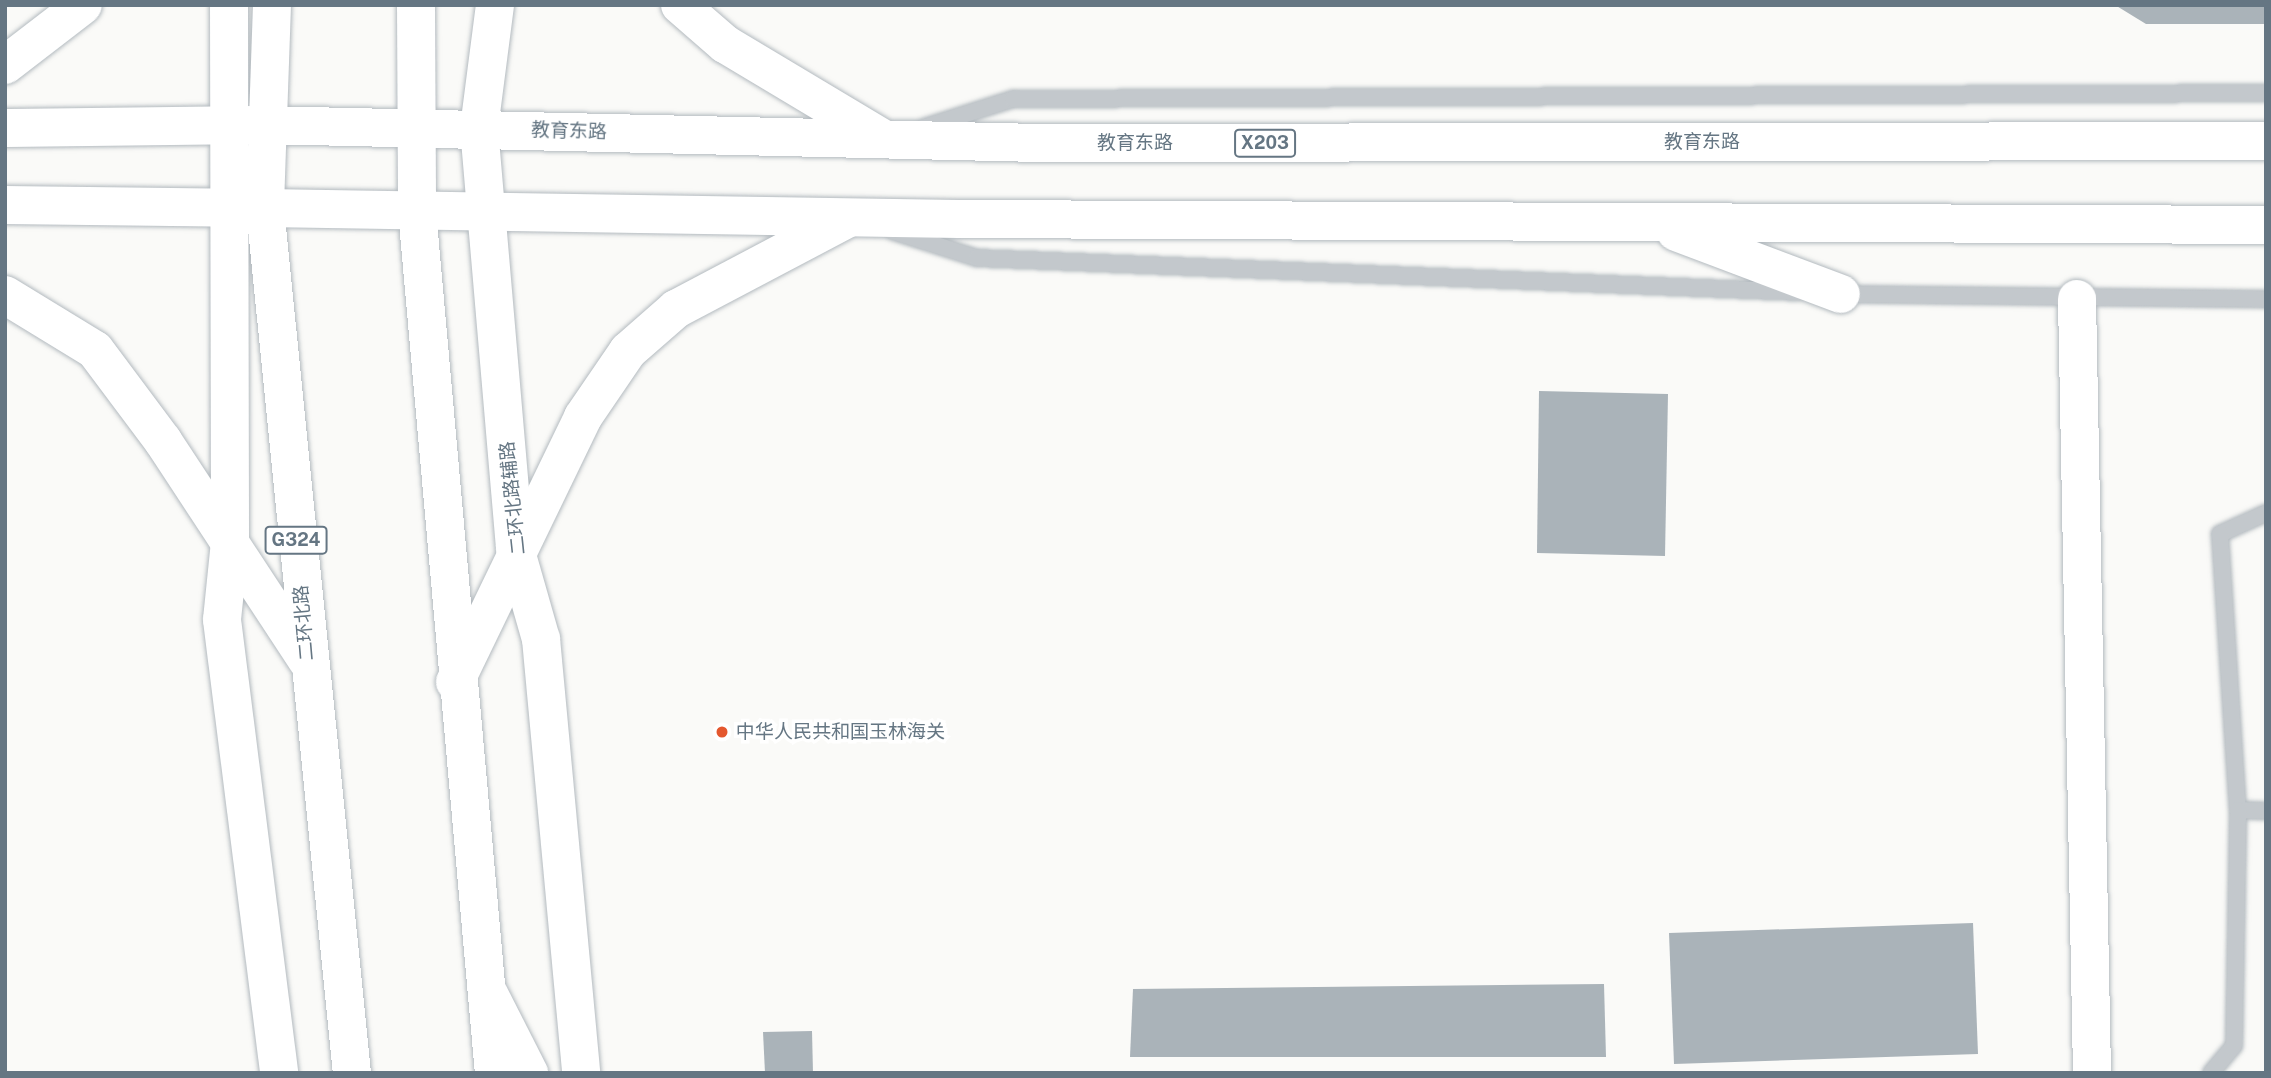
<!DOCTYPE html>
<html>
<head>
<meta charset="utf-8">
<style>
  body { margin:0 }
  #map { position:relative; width:2271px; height:1078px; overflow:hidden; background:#fafaf8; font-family:"Public Sans","Noto Sans SC",sans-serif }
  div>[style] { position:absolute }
  .building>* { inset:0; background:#aab3b9 }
  .roads { filter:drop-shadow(0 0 2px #b3babf) drop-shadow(0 0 2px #b3babf) }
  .lane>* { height:16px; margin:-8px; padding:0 8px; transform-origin:8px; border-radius:8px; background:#c3c8cc }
  .secondary>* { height:38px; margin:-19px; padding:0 19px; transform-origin:19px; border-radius:19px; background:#fff }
  .primary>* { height:38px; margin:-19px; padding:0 19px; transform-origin:19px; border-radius:19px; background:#fff }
  .highway>* { height:38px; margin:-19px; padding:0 19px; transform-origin:19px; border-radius:19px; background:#fff }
  .dots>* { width:19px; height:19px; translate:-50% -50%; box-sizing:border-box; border:4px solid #fff; border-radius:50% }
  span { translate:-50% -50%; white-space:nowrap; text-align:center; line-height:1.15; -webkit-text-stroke:7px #fff; paint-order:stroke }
  .shield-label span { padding:2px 5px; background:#fff; border:2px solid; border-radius:5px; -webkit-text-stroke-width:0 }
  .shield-label { font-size:18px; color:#657683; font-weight:700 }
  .street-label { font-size:19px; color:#657683 }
  .poi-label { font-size:19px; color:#657683 }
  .left { translate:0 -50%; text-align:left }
  .frame { position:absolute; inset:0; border:7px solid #657683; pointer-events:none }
</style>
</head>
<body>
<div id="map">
  <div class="building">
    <i style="clip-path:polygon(2115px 5px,2266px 5px,2266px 24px,2146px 24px)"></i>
    <i style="clip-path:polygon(1539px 391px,1668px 394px,1665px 556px,1537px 553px)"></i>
    <i style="clip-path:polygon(1973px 923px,1978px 1054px,1674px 1064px,1669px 933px)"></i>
    <i style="clip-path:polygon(1604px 984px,1606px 1057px,1130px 1057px,1133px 989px)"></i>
    <i style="clip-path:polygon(812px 1031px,813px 1073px,765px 1073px,763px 1032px)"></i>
  </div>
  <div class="roads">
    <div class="lane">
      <i style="left:922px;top:128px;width:96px;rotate:-17.7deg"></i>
      <i style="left:1013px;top:99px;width:1253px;rotate:-0.27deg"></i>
      <i style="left:892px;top:231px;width:89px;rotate:17.6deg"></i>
      <i style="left:977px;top:258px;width:823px;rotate:2.37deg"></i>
      <i style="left:1839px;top:294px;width:427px;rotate:0.7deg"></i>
      <i style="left:2266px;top:513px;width:51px;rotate:155.5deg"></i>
      <i style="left:2220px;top:534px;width:277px;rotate:86.3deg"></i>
      <i style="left:2238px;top:810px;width:28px;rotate:2deg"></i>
      <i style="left:2211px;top:1073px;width:35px;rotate:-50deg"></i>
      <i style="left:2234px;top:1046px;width:236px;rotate:-89deg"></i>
    </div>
    <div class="secondary">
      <i style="left:229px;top:5px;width:537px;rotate:89.89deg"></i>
      <i style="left:230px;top:542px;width:78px;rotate:95.9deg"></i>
      <i style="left:222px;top:620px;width:457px;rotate:82.8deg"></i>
      <i style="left:495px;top:5px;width:124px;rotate:97.4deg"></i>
      <i style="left:479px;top:128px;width:422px;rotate:85.1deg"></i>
      <i style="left:515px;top:548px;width:95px;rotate:74.1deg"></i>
      <i style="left:541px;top:639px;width:436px;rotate:84.7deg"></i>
      <i style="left:5px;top:65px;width:98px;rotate:-37.6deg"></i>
      <i style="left:5px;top:128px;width:250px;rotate:-0.7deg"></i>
      <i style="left:5px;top:205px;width:250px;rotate:0.7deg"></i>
      <i style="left:5px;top:295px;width:105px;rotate:31.4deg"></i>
      <i style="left:95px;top:350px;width:114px;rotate:53.2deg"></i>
      <i style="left:163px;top:441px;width:262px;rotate:56.7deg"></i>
      <i style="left:2077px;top:299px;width:774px;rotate:88.89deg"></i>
      <i style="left:489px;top:994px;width:89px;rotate:63.1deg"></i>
    </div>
    <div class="primary">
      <i style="left:680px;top:5px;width:60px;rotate:40.9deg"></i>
      <i style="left:725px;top:44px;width:185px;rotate:30.9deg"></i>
      <i style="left:264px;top:125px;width:773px;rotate:1.33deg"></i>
      <i style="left:1037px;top:143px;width:1229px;rotate:-0.09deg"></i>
      <i style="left:265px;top:208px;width:694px;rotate:0.91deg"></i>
      <i style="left:959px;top:219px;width:1307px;rotate:0.26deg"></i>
      <i style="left:1676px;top:232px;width:176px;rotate:20.6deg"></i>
      <i style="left:455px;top:682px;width:294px;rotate:-64.2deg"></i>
      <i style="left:583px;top:417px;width:80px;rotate:-55.7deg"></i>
      <i style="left:628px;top:351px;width:64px;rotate:-41.2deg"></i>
      <i style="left:676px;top:309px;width:193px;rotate:-27.8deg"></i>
    </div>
    <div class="highway">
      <i style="left:272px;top:5px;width:203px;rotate:92deg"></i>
      <i style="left:265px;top:208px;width:869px;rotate:84.26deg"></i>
      <i style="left:416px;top:5px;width:206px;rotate:89.7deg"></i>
      <i style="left:417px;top:211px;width:865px;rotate:84.9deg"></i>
    </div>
  </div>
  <div class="dots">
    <i style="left:722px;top:732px;background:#e4572e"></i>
  </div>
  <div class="shield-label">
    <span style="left:1265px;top:143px">X203</span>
    <span style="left:296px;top:540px">G324</span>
  </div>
  <div class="street-label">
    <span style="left:569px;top:131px;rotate:2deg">教育东路</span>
    <span style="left:1702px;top:142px">教育东路</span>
    <span style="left:1135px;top:143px">教育东路</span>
    <span style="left:513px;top:498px;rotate:-96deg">二环北路辅路</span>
    <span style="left:304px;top:623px;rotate:-95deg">二环北路</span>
  </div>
  <div class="poi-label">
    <span class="left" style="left:736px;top:732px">中华人民共和国玉林海关</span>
  </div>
  <div class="frame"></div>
</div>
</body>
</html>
